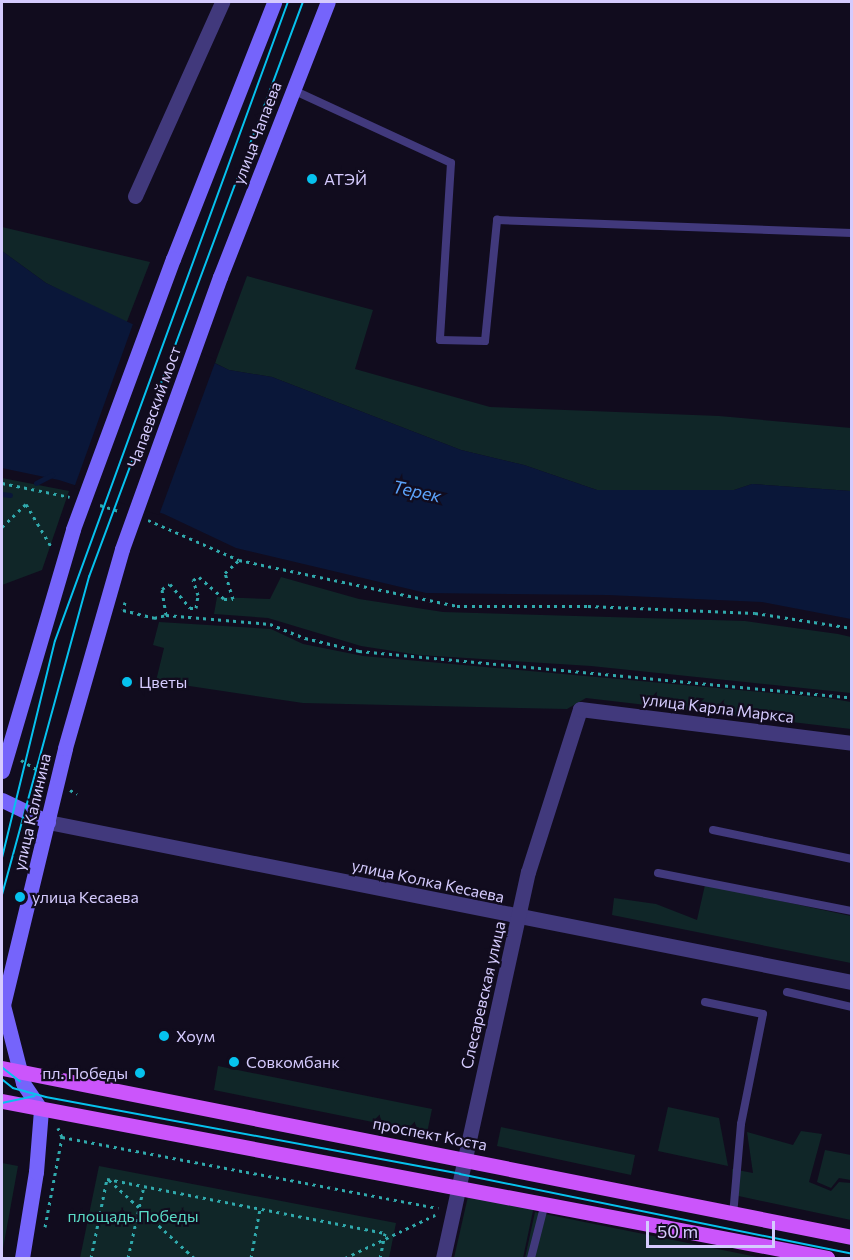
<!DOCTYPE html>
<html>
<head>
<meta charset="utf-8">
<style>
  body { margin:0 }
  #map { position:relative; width:853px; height:1260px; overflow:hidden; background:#110c1e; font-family:Commissioner,sans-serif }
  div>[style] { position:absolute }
  .green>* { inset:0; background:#102628 }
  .water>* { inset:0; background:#0a1739 }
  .pier>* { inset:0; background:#110c1e }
  .stream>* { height:5px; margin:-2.5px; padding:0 2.5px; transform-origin:2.5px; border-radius:2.5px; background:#0a1739 }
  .path>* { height:3px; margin-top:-1.5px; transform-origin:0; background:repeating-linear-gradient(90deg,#30a9ac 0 3px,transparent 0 7.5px) }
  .lane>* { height:8px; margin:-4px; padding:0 4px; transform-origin:4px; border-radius:4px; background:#41397c }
  .street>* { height:15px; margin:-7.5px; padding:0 7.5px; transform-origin:7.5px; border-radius:7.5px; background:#41397c }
  .secondary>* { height:15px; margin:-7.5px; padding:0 7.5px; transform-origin:7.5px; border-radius:7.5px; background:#7564fb }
  .primary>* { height:15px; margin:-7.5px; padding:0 7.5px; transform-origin:7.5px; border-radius:7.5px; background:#cb55fb }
  .tram>* { height:1.5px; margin:-0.75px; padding:0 0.75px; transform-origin:0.75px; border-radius:0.75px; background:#06c2ee }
  .secondary-bridge>* { height:15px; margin:-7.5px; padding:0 7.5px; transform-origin:7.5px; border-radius:7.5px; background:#7564fb }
  .dots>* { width:16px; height:16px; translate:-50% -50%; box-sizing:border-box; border:3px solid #110c1e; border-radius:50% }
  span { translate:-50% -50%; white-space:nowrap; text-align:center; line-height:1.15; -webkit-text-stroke:4.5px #110c1e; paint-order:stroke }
  .street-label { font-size:16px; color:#d5cbfe }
  .poi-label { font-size:16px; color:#d5cbfe }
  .left { translate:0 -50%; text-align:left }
  .right { translate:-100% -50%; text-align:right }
  .park-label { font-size:16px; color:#59dbc6 }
  .water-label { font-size:18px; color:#5ca3fb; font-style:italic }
  .frame { position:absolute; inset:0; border:3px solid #d5cbfe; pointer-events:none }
  .scale { position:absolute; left:646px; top:1221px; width:129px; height:27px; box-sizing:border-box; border:3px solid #d5cbfe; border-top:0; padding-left:8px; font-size:18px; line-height:21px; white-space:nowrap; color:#d5cbfe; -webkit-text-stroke:4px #110c1e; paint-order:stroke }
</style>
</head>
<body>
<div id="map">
  <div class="green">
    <i style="clip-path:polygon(2px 227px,150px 262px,126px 324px,46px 283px,2px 251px)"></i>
    <i style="clip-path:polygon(247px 276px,373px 310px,355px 369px,490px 407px,719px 416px,851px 428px,851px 491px,752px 484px,734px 490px,597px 490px,524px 465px,461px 450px,272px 377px,229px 370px,215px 363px)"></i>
    <i style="clip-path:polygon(2px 478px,69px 491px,42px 570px,2px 585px)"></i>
    <i style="clip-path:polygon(281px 577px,359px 599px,443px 612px,745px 621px,838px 634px,851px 637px,851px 693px,591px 666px,419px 655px,361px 646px,268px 618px,214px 614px,217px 597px,270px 599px)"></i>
    <i style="clip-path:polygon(159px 622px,271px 629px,303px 644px,363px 656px,828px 698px,851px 702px,851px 729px,586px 698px,567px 709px,303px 703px,156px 681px,164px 648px,153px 645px)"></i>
    <i style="clip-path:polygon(705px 885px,851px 916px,851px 963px,612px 915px,614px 898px,656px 904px,697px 920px)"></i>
    <i style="clip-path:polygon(218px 1066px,432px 1109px,427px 1133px,214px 1090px)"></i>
    <i style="clip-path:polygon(668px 1107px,719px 1118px,728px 1166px,658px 1151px)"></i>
    <i style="clip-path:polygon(501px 1127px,635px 1155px,631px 1175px,497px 1146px)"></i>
    <i style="clip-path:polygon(801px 1131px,822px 1134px,809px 1182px,831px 1191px,839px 1182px,851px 1183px,851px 1220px,734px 1195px,732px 1169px,753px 1173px,747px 1132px,793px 1145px)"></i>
    <i style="clip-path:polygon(825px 1150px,851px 1155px,851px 1180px,839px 1178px,831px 1188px,817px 1182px)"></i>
    <i style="clip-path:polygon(2px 1163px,18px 1166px,2px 1254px)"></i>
    <i style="clip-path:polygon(99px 1166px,396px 1223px,389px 1258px,80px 1258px)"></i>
    <i style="clip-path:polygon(469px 1192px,534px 1206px,523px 1258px,454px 1258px)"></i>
    <i style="clip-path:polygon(535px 1212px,762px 1258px,525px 1258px)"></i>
  </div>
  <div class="water">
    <i style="clip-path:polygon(2px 251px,46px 283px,229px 370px,272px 377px,461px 450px,524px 465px,597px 490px,734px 490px,752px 484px,851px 491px,851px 619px,762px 602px,608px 595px,426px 593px,236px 548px,164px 514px,59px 480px,2px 468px)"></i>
  </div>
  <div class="pier">
    <i style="clip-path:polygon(133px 324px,216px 360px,159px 515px,74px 488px)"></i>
  </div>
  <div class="stream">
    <i style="left:36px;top:483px;width:18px;rotate:-27deg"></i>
    <i style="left:2px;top:494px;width:8px;rotate:7deg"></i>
  </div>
  <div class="path">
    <i style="left:2px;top:483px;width:69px;rotate:11.6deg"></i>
    <i style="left:100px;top:505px;width:20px;rotate:18deg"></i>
    <i style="left:148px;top:520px;width:99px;rotate:23.7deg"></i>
    <i style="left:239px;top:560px;width:223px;rotate:11.9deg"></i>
    <i style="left:457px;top:606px;width:131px"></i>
    <i style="left:588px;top:606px;width:167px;rotate:2.4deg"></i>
    <i style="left:755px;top:613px;width:98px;rotate:8.8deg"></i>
    <i style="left:2px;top:527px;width:33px;rotate:-44deg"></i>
    <i style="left:26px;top:504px;width:51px;rotate:59.4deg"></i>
    <i style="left:125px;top:602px;width:8px;rotate:104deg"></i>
    <i style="left:123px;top:610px;width:32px;rotate:14deg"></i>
    <i style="left:154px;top:618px;width:12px;rotate:-14deg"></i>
    <i style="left:166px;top:615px;width:104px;rotate:4.9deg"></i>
    <i style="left:270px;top:624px;width:38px;rotate:22deg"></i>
    <i style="left:305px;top:638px;width:56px;rotate:13.5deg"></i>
    <i style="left:359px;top:651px;width:495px;rotate:5.4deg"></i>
    <i style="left:166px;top:615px;width:26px;rotate:-99deg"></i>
    <i style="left:162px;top:589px;width:9px;rotate:-32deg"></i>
    <i style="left:170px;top:584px;width:31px;rotate:50deg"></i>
    <i style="left:190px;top:608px;width:6px"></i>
    <i style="left:196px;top:608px;width:13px;rotate:-81deg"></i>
    <i style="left:198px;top:595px;width:16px;rotate:-108deg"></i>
    <i style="left:193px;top:580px;width:7px;rotate:-27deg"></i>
    <i style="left:199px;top:577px;width:33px;rotate:41deg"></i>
    <i style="left:224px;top:599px;width:9px"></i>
    <i style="left:233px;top:599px;width:27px;rotate:-107deg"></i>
    <i style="left:225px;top:573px;width:19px;rotate:-43deg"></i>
    <i style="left:21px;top:760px;width:27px;rotate:31deg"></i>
    <i style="left:70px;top:790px;width:8px;rotate:30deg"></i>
    <i style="left:62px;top:1137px;width:383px;rotate:10.7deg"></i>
    <i style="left:109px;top:1180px;width:115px;rotate:42.5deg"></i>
    <i style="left:45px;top:1227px;width:92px;rotate:-79.3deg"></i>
    <i style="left:62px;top:1137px;width:10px;rotate:-114deg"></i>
    <i style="left:91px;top:1258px;width:81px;rotate:-78.6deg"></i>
    <i style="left:107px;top:1179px;width:283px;rotate:11deg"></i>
    <i style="left:385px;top:1233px;width:25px;rotate:101deg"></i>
    <i style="left:128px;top:1258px;width:74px;rotate:-77.5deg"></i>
    <i style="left:251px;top:1258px;width:50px;rotate:-79.6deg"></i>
    <i style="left:345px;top:1258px;width:100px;rotate:-25.5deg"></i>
  </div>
  <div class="lane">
    <i style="left:293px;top:90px;width:174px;rotate:24.8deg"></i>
    <i style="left:451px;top:163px;width:177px;rotate:93.6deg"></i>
    <i style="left:440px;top:340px;width:45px;rotate:1.3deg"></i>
    <i style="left:485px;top:341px;width:122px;rotate:-84.3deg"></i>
    <i style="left:497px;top:220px;width:355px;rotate:2.1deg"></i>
    <i style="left:713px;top:830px;width:142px;rotate:11.8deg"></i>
    <i style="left:658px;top:873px;width:198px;rotate:11.1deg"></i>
    <i style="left:787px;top:992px;width:67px;rotate:13deg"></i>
    <i style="left:705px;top:1002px;width:59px;rotate:11.7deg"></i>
    <i style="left:763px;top:1014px;width:112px;rotate:101.3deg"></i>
    <i style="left:741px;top:1124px;width:91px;rotate:95deg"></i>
    <i style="left:531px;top:1258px;width:57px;rotate:-75.7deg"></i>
  </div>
  <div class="street">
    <i style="left:135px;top:196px;width:213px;rotate:-65.8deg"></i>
    <i style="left:48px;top:822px;width:820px;rotate:11.26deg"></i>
    <i style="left:443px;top:1258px;width:395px;rotate:-77.6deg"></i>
    <i style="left:528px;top:872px;width:171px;rotate:-72.3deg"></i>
    <i style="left:580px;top:709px;width:274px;rotate:7.1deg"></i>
  </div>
  <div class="secondary">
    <i style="left:173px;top:259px;width:276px;rotate:-68.5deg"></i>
    <i style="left:220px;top:277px;width:295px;rotate:-68.6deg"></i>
    <i style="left:2px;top:771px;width:252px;rotate:-73.6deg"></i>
    <i style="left:2px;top:800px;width:51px;rotate:25.6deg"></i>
    <i style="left:22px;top:1258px;width:87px;rotate:-80.8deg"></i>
    <i style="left:36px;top:1172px;width:62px;rotate:-85.4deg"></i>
    <i style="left:41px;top:1110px;width:32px;rotate:-124deg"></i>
    <i style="left:23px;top:1083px;width:81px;rotate:-104.4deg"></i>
    <i style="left:3px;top:1005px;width:264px;rotate:-76.4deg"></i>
    <i style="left:65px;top:748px;width:207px;rotate:-74deg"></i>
  </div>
  <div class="primary">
    <i style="left:2px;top:1068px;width:867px;rotate:11.25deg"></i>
    <i style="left:2px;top:1101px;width:840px;rotate:10.77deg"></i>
  </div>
  <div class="tram">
    <i style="left:2px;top:858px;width:223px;rotate:-76.3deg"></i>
    <i style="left:55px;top:641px;width:680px;rotate:-69.97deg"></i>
    <i style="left:2px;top:895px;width:330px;rotate:-74.7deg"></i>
    <i style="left:89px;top:577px;width:614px;rotate:-69.59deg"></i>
    <i style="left:2px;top:1067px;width:23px;rotate:38deg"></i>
    <i style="left:2px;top:1079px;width:14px;rotate:39deg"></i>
    <i style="left:13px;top:1088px;width:34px;rotate:15deg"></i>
    <i style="left:46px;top:1097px;width:421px;rotate:10.5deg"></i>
    <i style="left:460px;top:1174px;width:400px;rotate:11.5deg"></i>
    <i style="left:2px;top:1103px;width:33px;rotate:-12deg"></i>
  </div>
  <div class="secondary-bridge">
    <i style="left:73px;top:529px;width:288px;rotate:-69.7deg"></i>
    <i style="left:122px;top:549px;width:289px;rotate:-70.2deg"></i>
  </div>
  <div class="dots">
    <i style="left:312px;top:179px;background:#06c2ee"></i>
    <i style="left:127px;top:682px;background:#06c2ee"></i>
    <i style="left:20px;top:897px;background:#06c2ee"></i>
    <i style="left:164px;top:1036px;background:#06c2ee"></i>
    <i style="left:234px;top:1062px;background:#06c2ee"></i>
    <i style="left:140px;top:1073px;background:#06c2ee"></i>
  </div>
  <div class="street-label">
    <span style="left:257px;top:133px;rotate:-69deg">улица Чапаева</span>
    <span style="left:154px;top:407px;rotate:-70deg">Чапаевский мост</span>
    <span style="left:718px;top:708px;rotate:7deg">улица Карла Маркса</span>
    <span style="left:32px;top:812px;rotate:-77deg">улица Калинина</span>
    <span style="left:428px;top:881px;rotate:12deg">улица Колка Кесаева</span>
    <span style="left:483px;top:995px;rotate:-77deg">Слесаревская улица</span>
    <span style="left:430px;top:1134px;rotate:11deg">проспект Коста</span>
  </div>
  <div class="poi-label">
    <span class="left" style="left:324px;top:179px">АТЭЙ</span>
    <span class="left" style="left:139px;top:682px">Цветы</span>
    <span class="left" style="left:32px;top:897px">улица Кесаева</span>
    <span class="left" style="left:176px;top:1036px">Хоум</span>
    <span class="left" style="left:246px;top:1062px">Совкомбанк</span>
    <span class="right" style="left:128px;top:1073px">пл. Победы</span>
  </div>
  <div class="park-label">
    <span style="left:133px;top:1216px">площадь Победы</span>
  </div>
  <div class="water-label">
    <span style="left:417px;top:491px;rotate:12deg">Терек</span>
  </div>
  <div class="frame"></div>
  <div class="scale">50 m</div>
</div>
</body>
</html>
